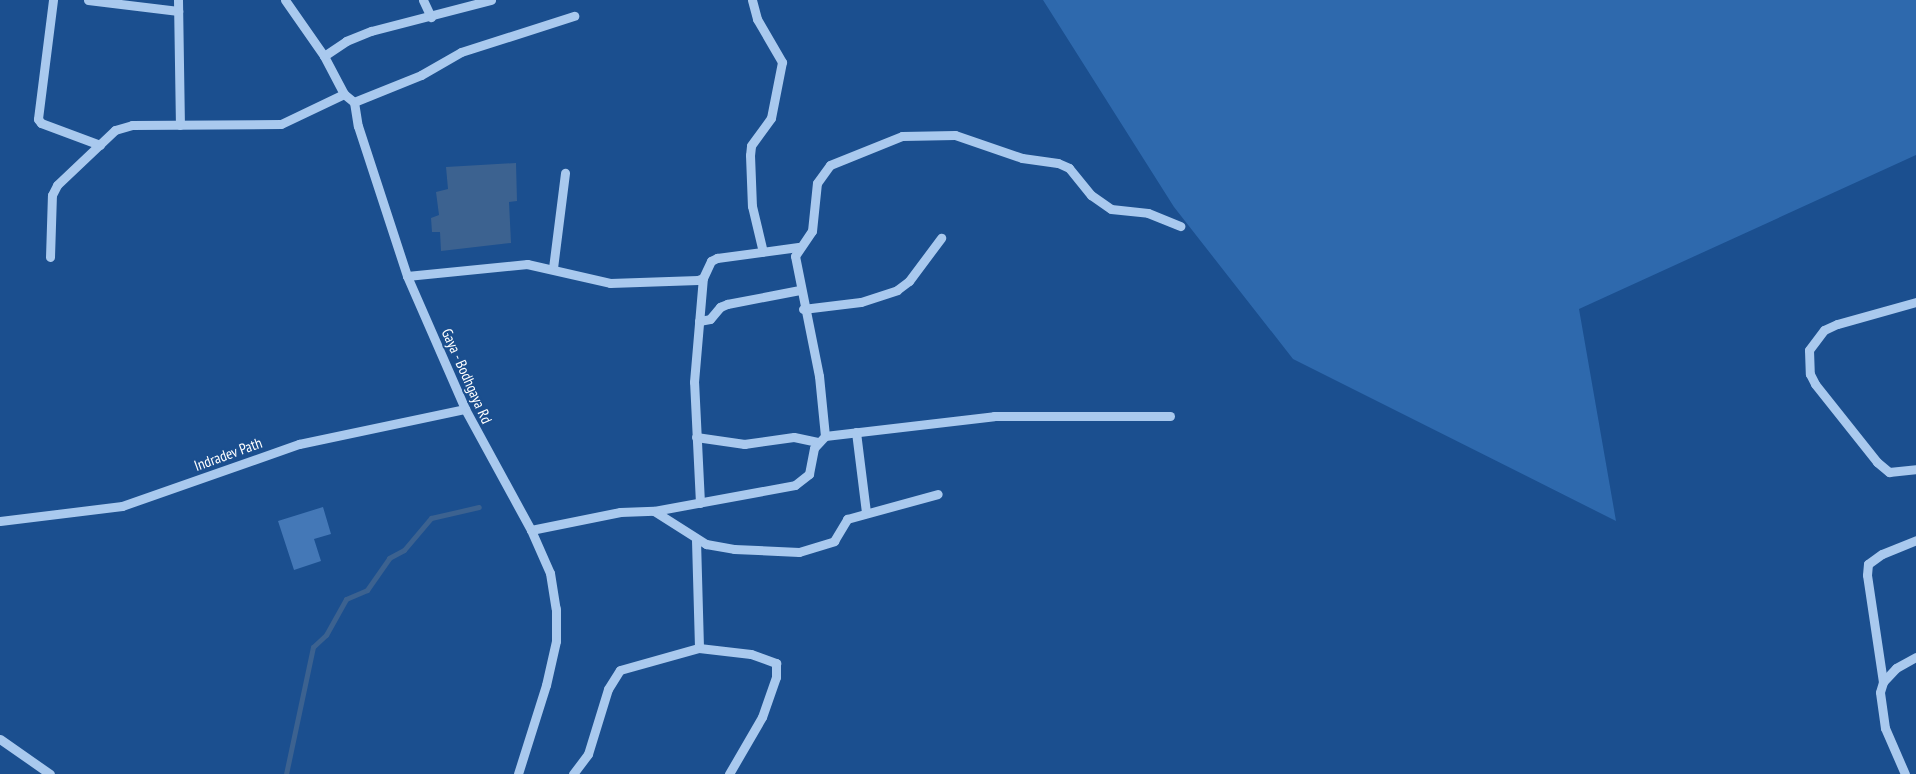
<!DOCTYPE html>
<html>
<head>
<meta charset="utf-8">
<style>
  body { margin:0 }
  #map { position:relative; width:1916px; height:774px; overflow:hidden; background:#1b4f8f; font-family:"PT Sans Narrow",sans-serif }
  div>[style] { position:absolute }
  .green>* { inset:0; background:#2e69ad }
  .water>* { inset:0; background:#3c6290 }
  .stream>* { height:5px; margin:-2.5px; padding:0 2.5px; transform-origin:2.5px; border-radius:2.5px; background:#3c6290 }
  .building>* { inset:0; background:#4478b7 }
  .minor>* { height:9px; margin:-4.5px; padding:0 4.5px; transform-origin:4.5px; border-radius:4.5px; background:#a9c9ee }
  span { translate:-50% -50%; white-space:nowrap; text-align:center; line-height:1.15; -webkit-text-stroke:4px #1b4f8f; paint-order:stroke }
  .street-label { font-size:15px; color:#fff }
</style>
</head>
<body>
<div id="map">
  <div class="green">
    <i style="clip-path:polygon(1043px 0,1916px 0,1916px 155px,1579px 309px,1616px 521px,1293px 359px,1174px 207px)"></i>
  </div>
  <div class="water">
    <i style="clip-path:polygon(516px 163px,517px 201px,509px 202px,511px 243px,441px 251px,440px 232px,432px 232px,431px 218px,439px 215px,436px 192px,448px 189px,446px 167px)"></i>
  </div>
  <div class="stream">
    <i style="left:286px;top:774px;width:130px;rotate:-78deg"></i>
    <i style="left:313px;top:647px;width:18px;rotate:-43deg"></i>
    <i style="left:326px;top:635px;width:41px;rotate:-60.9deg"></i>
    <i style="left:346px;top:599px;width:23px;rotate:-23deg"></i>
    <i style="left:367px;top:590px;width:39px;rotate:-55deg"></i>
    <i style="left:389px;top:558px;width:17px;rotate:-28deg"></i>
    <i style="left:404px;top:550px;width:42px;rotate:-49.8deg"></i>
    <i style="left:431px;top:518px;width:49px;rotate:-12.9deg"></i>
  </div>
  <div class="building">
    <i style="clip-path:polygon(323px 507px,331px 534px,314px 539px,321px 561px,294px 570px,278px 521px)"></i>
  </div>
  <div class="minor">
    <i style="left:53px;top:0;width:120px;rotate:97.2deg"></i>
    <i style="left:38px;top:119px;width:5px;rotate:53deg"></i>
    <i style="left:41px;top:123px;width:63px;rotate:20.4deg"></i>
    <i style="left:88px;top:0;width:91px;rotate:7deg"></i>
    <i style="left:178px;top:0;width:125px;rotate:89.1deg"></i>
    <i style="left:285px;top:0;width:68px;rotate:55.1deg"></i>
    <i style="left:324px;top:56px;width:43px;rotate:62.2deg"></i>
    <i style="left:344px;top:94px;width:13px;rotate:39deg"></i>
    <i style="left:354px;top:102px;width:24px;rotate:81deg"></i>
    <i style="left:358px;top:126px;width:158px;rotate:71.9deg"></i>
    <i style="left:407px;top:276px;width:145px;rotate:66.4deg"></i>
    <i style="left:465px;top:409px;width:138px;rotate:61.4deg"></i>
    <i style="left:531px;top:530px;width:47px;rotate:66.2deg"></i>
    <i style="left:550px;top:573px;width:36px;rotate:81deg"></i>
    <i style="left:556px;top:609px;width:32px;rotate:90deg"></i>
    <i style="left:556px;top:641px;width:45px;rotate:102.8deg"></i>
    <i style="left:546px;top:685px;width:93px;rotate:107.5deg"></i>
    <i style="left:423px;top:0;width:19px;rotate:65deg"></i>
    <i style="left:752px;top:0;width:20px;rotate:75deg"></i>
    <i style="left:757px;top:19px;width:50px;rotate:59.8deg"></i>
    <i style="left:782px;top:62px;width:57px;rotate:101.1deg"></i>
    <i style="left:771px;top:118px;width:34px;rotate:126deg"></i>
    <i style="left:751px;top:146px;width:9px;rotate:96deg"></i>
    <i style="left:750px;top:155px;width:51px;rotate:87.8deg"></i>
    <i style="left:752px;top:206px;width:47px;rotate:76.6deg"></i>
    <i style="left:324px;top:56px;width:27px;rotate:-34deg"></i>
    <i style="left:346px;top:41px;width:27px;rotate:-22deg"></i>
    <i style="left:371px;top:31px;width:124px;rotate:-14.5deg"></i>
    <i style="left:354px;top:102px;width:72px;rotate:-21.9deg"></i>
    <i style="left:421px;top:75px;width:46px;rotate:-29.9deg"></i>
    <i style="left:461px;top:52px;width:119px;rotate:-17.7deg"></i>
    <i style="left:50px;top:257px;width:62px;rotate:-88.2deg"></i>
    <i style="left:52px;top:195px;width:11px;rotate:-63deg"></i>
    <i style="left:57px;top:185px;width:80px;rotate:-43.5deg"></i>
    <i style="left:115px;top:130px;width:18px;rotate:-16deg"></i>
    <i style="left:132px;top:125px;width:149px;rotate:-0.4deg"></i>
    <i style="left:281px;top:124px;width:70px;rotate:-25.5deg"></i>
    <i style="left:553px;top:268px;width:96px;rotate:-82.8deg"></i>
    <i style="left:407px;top:276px;width:121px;rotate:-5.7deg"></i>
    <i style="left:527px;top:264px;width:85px;rotate:12.9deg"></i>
    <i style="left:610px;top:283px;width:88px;rotate:-2deg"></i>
    <i style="left:698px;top:280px;width:5px;rotate:-22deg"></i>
    <i style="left:703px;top:278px;width:19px;rotate:-65deg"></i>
    <i style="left:711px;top:261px;width:7px;rotate:-27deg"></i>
    <i style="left:717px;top:258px;width:82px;rotate:-7.7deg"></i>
    <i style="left:1916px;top:302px;width:82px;rotate:164.4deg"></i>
    <i style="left:1837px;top:324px;width:14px;rotate:155deg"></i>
    <i style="left:1824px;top:330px;width:25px;rotate:127deg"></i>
    <i style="left:1809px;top:350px;width:24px;rotate:88deg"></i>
    <i style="left:1810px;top:374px;width:11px;rotate:63deg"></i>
    <i style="left:1815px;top:384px;width:100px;rotate:51.5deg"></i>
    <i style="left:1877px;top:462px;width:16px;rotate:40deg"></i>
    <i style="left:1889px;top:472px;width:27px;rotate:-6deg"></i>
    <i style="left:803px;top:309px;width:58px;rotate:-6.9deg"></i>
    <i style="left:861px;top:302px;width:38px;rotate:-18deg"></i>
    <i style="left:897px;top:290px;width:15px;rotate:-37deg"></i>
    <i style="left:909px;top:281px;width:54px;rotate:-53.3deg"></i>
    <i style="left:699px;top:321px;width:11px;rotate:-10deg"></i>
    <i style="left:710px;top:319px;width:16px;rotate:-50deg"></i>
    <i style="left:720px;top:307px;width:8px;rotate:-23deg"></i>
    <i style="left:727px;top:304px;width:74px;rotate:-10.9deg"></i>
    <i style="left:856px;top:432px;width:81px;rotate:82.9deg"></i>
    <i style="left:825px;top:436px;width:60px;rotate:-95.7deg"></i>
    <i style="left:819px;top:376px;width:122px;rotate:-101.3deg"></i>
    <i style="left:795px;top:256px;width:30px;rotate:-56deg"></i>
    <i style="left:812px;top:231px;width:48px;rotate:-84.1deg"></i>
    <i style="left:817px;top:183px;width:22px;rotate:-54deg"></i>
    <i style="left:830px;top:165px;width:78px;rotate:-21.9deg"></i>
    <i style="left:902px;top:136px;width:53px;rotate:-1.1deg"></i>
    <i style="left:955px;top:135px;width:71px;rotate:18.9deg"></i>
    <i style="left:1022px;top:158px;width:36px;rotate:8deg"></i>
    <i style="left:1058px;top:163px;width:12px;rotate:24deg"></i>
    <i style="left:1069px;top:168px;width:35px;rotate:51deg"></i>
    <i style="left:1091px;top:195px;width:24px;rotate:35deg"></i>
    <i style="left:1111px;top:209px;width:37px;rotate:6deg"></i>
    <i style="left:1148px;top:213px;width:35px;rotate:22deg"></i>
    <i style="left:696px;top:437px;width:49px;rotate:8.3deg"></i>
    <i style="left:744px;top:444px;width:50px;rotate:-8deg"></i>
    <i style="left:794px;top:437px;width:24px;rotate:12deg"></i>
    <i style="left:700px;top:503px;width:121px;rotate:-92.8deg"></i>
    <i style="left:694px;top:382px;width:104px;rotate:-85.1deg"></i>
    <i style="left:654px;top:511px;width:143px;rotate:-10.4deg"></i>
    <i style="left:795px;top:485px;width:18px;rotate:-38deg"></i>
    <i style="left:809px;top:474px;width:26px;rotate:-79deg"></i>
    <i style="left:814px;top:448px;width:16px;rotate:-47deg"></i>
    <i style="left:825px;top:436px;width:170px;rotate:-6.7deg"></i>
    <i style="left:994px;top:416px;width:176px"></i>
    <i style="left:0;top:521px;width:123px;rotate:-7deg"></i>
    <i style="left:122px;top:506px;width:188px;rotate:-19.3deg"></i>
    <i style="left:299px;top:444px;width:170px;rotate:-11.9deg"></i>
    <i style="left:531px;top:530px;width:91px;rotate:-11.4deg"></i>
    <i style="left:620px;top:512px;width:34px;rotate:-2deg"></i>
    <i style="left:654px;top:511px;width:62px;rotate:32.4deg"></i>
    <i style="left:706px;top:544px;width:28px;rotate:10deg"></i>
    <i style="left:734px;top:549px;width:65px;rotate:2.6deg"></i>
    <i style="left:799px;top:552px;width:37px;rotate:-17deg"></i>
    <i style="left:834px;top:541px;width:26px;rotate:-59deg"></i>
    <i style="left:847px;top:519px;width:94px;rotate:-15.4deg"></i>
    <i style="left:696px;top:540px;width:108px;rotate:88.4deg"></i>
    <i style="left:1883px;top:682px;width:108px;rotate:-98.5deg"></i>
    <i style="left:1867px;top:575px;width:11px;rotate:-85deg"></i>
    <i style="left:1868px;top:564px;width:17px;rotate:-36deg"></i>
    <i style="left:1882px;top:554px;width:37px;rotate:-22deg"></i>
    <i style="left:0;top:739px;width:61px;rotate:35deg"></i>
    <i style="left:573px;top:774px;width:25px;rotate:-53deg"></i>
    <i style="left:588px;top:754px;width:68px;rotate:-72.9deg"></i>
    <i style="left:608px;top:689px;width:22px;rotate:-58deg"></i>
    <i style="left:620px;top:670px;width:82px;rotate:-15.6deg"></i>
    <i style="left:699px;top:648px;width:52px;rotate:6.6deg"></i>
    <i style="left:751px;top:654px;width:27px;rotate:20deg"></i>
    <i style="left:776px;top:663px;width:14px;rotate:90deg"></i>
    <i style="left:776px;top:677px;width:42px;rotate:109.3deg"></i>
    <i style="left:762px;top:717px;width:66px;rotate:120.1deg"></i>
    <i style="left:1905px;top:774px;width:50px;rotate:-113.5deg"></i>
    <i style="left:1885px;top:728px;width:36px;rotate:-98deg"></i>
    <i style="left:1880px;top:692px;width:10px;rotate:-73deg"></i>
    <i style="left:1883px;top:682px;width:19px;rotate:-47deg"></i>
    <i style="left:1896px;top:668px;width:23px;rotate:-29deg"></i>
  </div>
  <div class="street-label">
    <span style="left:467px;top:376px;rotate:66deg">Gaya - Bodhgaya Rd</span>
    <span style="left:228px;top:454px;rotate:-20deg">Indradev Path</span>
  </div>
</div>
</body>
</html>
